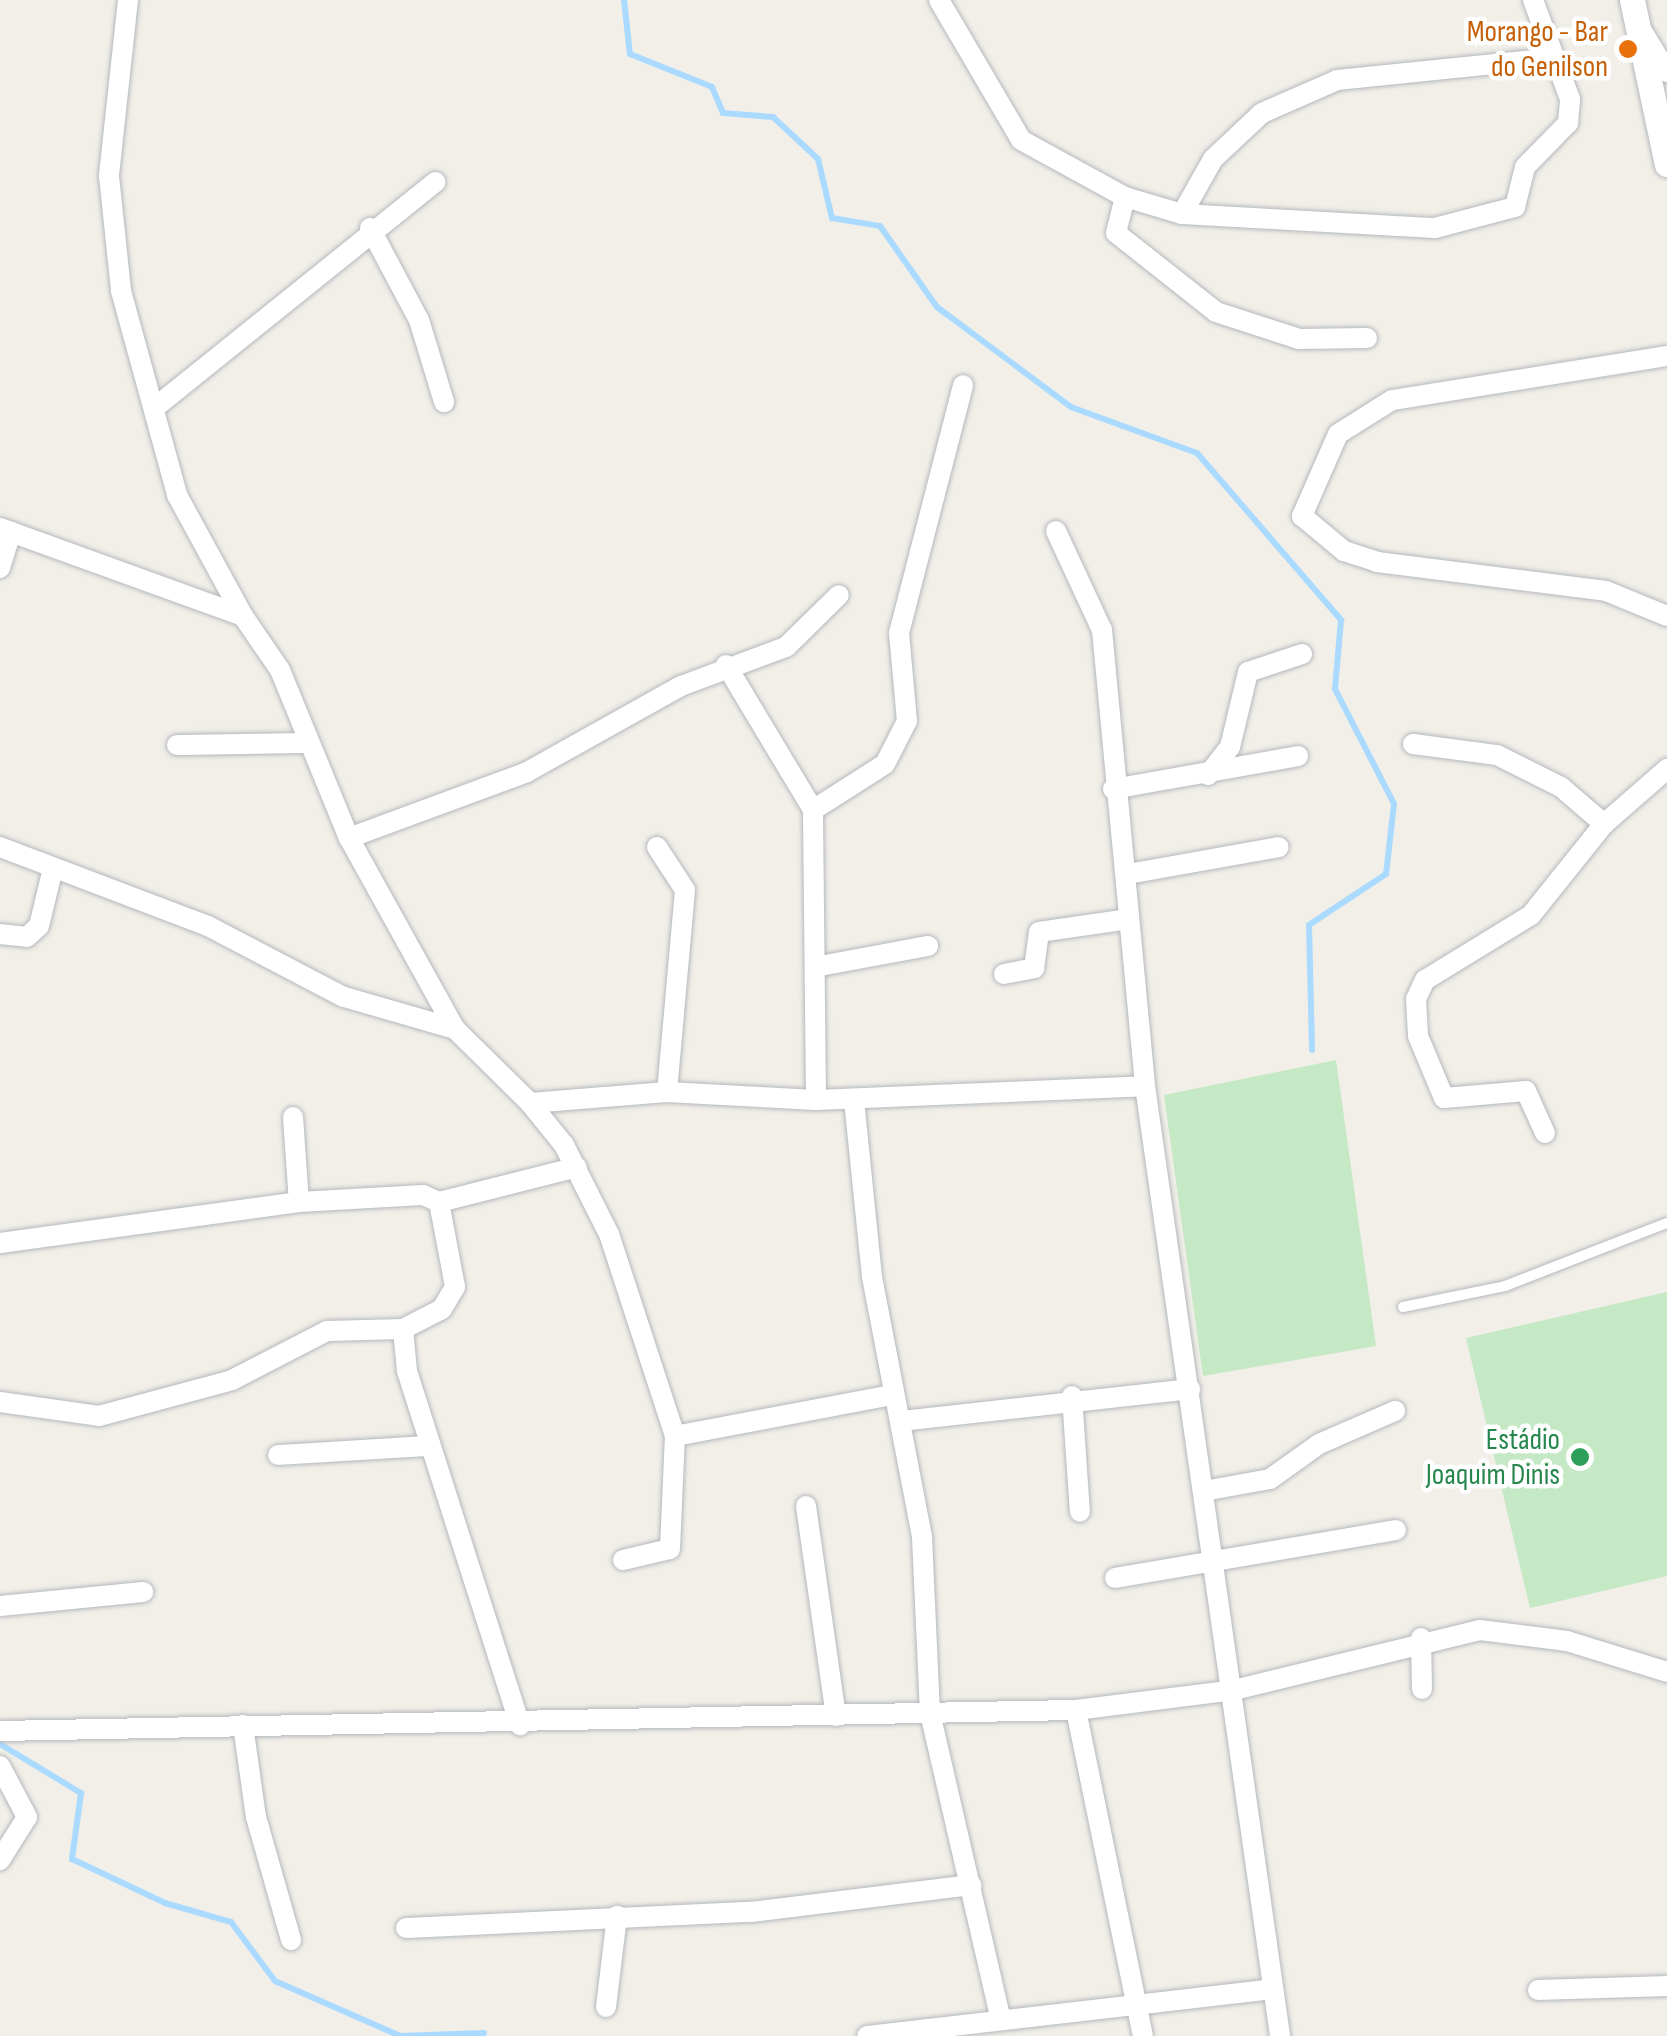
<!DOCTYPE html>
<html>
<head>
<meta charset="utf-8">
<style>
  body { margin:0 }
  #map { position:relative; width:1667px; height:2036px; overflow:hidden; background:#f1efe8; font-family:"Sofia Sans Condensed",sans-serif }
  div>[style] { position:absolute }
  .green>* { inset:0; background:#c5e8c5 }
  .stream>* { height:6px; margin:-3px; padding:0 3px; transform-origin:3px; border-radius:3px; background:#aadaff }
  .roads { filter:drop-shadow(0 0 2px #b5b8bc) drop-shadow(0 0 2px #b5b8bc) }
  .service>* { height:10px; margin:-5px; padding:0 5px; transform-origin:5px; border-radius:5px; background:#fff }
  .minor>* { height:20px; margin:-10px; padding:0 10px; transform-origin:10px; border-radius:10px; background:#fff }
  .tertiary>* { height:25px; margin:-12.5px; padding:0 12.5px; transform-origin:12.5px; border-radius:12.5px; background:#fff }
  .dots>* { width:28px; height:28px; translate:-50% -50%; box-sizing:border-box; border:5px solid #fff; border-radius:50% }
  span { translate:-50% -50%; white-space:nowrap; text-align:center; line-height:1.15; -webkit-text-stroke:9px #fff; paint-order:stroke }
  .food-label { font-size:30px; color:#c56008 }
  .right { translate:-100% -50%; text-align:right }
  .leisure-label { font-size:30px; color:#27864d }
</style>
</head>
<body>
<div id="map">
  <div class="green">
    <i style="clip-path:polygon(1336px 1060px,1376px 1346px,1203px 1376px,1164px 1095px)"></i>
    <i style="clip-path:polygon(1667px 1292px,1667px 1576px,1530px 1608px,1466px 1338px)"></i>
  </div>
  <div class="stream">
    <i style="left:624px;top:0;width:54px;rotate:83.7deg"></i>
    <i style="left:630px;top:54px;width:88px;rotate:21.9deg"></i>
    <i style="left:712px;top:87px;width:28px;rotate:67deg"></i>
    <i style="left:723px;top:113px;width:50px;rotate:4.6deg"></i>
    <i style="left:773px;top:117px;width:62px;rotate:43deg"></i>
    <i style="left:818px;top:159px;width:61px;rotate:76.7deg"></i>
    <i style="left:832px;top:218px;width:49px;rotate:9.5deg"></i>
    <i style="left:880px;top:226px;width:99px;rotate:54.9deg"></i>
    <i style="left:937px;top:307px;width:167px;rotate:36.7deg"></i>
    <i style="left:1071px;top:407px;width:134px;rotate:20.1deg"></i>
    <i style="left:1197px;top:453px;width:221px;rotate:49.2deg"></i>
    <i style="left:1341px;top:620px;width:69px;rotate:95deg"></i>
    <i style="left:1335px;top:689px;width:129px;rotate:62.8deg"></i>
    <i style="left:1394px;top:804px;width:70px;rotate:96.5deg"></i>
    <i style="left:1386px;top:874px;width:92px;rotate:146.5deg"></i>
    <i style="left:1309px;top:925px;width:125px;rotate:88.6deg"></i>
    <i style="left:0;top:1744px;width:95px;rotate:31.2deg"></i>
    <i style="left:81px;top:1793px;width:67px;rotate:97.8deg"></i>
    <i style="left:72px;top:1859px;width:103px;rotate:25.3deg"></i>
    <i style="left:165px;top:1903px;width:69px;rotate:16.1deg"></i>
    <i style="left:231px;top:1922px;width:74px;rotate:53.3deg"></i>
    <i style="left:275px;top:1981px;width:137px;rotate:23.7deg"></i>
    <i style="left:400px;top:2036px;width:84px;rotate:-2deg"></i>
  </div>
  <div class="roads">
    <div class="service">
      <i style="left:1403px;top:1307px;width:104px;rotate:-11.6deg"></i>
      <i style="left:1505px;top:1286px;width:174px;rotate:-21.3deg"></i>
    </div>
    <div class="minor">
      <i style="left:128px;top:0;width:177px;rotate:96.2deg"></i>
      <i style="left:109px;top:176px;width:116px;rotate:84deg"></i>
      <i style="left:121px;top:291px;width:212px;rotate:74.6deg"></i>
      <i style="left:177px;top:495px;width:138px;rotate:61.4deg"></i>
      <i style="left:939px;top:0;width:162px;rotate:59.6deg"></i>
      <i style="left:1021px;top:140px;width:119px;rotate:28.7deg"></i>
      <i style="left:1125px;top:197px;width:59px;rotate:16.6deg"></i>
      <i style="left:1182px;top:214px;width:253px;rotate:3.2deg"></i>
      <i style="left:1435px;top:228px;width:83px;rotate:-14.7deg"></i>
      <i style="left:1515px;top:207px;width:41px;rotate:-76deg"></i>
      <i style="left:1525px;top:167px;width:62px;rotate:-45.7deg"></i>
      <i style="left:1568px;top:123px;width:24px;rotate:-85deg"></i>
      <i style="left:1570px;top:99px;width:106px;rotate:-110.5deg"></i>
      <i style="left:1642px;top:31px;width:48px;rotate:58.6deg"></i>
      <i style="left:1125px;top:197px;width:37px;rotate:104deg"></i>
      <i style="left:1116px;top:233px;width:127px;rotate:38.3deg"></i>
      <i style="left:1216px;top:312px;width:87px;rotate:18deg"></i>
      <i style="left:1299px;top:339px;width:68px;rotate:-0.8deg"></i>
      <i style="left:1182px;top:214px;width:63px;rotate:-60.6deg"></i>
      <i style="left:1213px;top:159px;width:67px;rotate:-43.2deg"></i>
      <i style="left:1262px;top:113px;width:82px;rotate:-23.7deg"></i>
      <i style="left:1337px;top:80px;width:216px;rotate:-5.8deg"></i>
      <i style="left:370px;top:228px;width:104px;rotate:62deg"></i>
      <i style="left:419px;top:320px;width:86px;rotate:73deg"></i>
      <i style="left:1667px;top:356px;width:278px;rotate:170.9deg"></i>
      <i style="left:1392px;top:400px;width:64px;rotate:147.8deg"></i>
      <i style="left:1338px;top:434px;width:90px;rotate:113.7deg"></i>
      <i style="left:1302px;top:516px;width:55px;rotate:39.8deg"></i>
      <i style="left:1344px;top:551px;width:35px;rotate:18deg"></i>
      <i style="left:1377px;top:562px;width:231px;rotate:7.2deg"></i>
      <i style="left:1606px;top:591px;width:66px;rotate:22.3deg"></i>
      <i style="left:158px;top:405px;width:356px;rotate:-38.8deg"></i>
      <i style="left:0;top:528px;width:258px;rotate:19.9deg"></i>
      <i style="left:243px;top:616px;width:65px;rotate:55.6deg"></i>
      <i style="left:280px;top:670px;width:182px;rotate:67.7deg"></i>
      <i style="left:349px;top:838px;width:218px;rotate:61deg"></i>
      <i style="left:455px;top:1029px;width:105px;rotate:44.6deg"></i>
      <i style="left:530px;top:1103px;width:137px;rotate:-4.6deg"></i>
      <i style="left:667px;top:1092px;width:149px;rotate:3.1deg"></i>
      <i style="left:816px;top:1100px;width:329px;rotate:-2.4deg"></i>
      <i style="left:1056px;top:531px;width:109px;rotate:65.1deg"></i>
      <i style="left:1102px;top:630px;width:458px;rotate:84.6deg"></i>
      <i style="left:1145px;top:1086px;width:960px;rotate:81.91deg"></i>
      <i style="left:0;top:568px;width:38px;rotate:-73deg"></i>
      <i style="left:726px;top:665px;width:169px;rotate:59deg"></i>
      <i style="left:1413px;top:744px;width:85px;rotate:7.5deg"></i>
      <i style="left:1497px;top:755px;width:72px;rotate:26.6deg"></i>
      <i style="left:1561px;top:787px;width:57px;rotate:40.7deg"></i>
      <i style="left:177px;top:745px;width:131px;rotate:-0.9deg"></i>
      <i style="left:1208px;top:775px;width:36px;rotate:-52deg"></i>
      <i style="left:1230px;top:747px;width:77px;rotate:-76.5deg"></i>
      <i style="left:1248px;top:672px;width:57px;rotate:-18.4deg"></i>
      <i style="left:1113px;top:789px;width:188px;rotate:-10.1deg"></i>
      <i style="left:349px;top:838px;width:190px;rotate:-20.3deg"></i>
      <i style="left:527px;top:772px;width:176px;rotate:-29.2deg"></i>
      <i style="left:681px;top:686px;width:112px;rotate:-20.4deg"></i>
      <i style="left:786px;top:647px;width:74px;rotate:-44.5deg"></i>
      <i style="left:0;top:847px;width:222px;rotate:20.8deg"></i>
      <i style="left:208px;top:926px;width:153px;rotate:27.6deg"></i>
      <i style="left:344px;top:997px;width:116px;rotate:16.1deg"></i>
      <i style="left:657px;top:847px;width:51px;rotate:56.9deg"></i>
      <i style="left:685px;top:890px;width:203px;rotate:95.1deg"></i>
      <i style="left:1128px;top:874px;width:153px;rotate:-10.1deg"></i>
      <i style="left:0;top:934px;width:27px;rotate:6deg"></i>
      <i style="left:27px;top:937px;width:16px;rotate:-43deg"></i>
      <i style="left:39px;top:926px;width:60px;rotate:-76.4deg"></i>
      <i style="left:820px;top:966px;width:110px;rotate:-10.5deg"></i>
      <i style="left:1004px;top:974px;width:31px;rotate:-11deg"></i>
      <i style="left:1034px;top:968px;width:36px;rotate:-82deg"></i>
      <i style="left:1039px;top:932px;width:91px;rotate:-8.2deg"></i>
      <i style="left:816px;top:1100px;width:290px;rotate:-90.6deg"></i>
      <i style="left:813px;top:810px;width:85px;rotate:-32.6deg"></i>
      <i style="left:885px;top:764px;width:48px;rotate:-62.9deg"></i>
      <i style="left:907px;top:721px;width:88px;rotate:-95.2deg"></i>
      <i style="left:899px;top:633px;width:256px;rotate:-75.5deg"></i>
      <i style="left:854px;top:1100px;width:178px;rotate:84.2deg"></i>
      <i style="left:872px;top:1277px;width:265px;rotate:79.1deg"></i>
      <i style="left:922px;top:1537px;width:176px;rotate:87.4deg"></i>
      <i style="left:930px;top:1713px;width:311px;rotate:77deg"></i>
      <i style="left:530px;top:1103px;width:54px;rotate:51deg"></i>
      <i style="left:564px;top:1145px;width:100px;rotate:63.2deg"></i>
      <i style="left:609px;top:1234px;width:213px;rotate:71.9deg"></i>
      <i style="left:675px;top:1436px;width:222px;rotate:-10.7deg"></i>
      <i style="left:293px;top:1117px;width:85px;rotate:86deg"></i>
      <i style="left:1545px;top:1133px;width:46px;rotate:-114.3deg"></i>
      <i style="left:1526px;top:1091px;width:82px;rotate:175.1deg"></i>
      <i style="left:1444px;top:1098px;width:67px;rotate:-112.8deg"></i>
      <i style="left:1418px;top:1036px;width:37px;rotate:-93deg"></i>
      <i style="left:1416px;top:999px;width:21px;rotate:-65deg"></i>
      <i style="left:1425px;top:980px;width:124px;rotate:-31.5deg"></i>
      <i style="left:1531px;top:915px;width:117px;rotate:-51.3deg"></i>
      <i style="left:1604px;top:824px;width:84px;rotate:-41.1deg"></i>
      <i style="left:439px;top:1202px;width:86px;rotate:79.3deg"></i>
      <i style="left:455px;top:1287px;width:26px;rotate:121deg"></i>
      <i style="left:442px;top:1309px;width:44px;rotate:152.9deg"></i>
      <i style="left:403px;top:1329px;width:42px;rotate:84.6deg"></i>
      <i style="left:407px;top:1371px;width:372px;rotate:72.3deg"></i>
      <i style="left:0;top:1243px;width:302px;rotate:-7.8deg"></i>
      <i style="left:299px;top:1202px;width:124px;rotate:-3.2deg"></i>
      <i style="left:423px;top:1195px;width:17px;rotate:24deg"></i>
      <i style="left:439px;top:1202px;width:142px;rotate:-14.2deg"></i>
      <i style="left:1072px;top:1396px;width:116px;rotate:86.1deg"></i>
      <i style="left:0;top:1402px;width:100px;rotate:8deg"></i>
      <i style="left:99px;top:1416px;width:138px;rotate:-15.1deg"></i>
      <i style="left:232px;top:1380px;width:107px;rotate:-27.3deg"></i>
      <i style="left:327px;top:1331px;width:76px;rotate:-1.5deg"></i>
      <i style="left:901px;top:1421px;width:291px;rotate:-6.3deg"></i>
      <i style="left:278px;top:1455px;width:147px;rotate:-3.5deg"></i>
      <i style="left:1204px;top:1491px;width:67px;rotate:-10.3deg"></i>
      <i style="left:1270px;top:1479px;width:60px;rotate:-35.5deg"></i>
      <i style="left:1319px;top:1444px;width:83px;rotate:-23.5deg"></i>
      <i style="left:806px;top:1506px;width:212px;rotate:81.9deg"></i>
      <i style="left:623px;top:1560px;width:48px;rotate:-13.2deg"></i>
      <i style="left:670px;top:1549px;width:113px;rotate:-87.5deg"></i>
      <i style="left:1115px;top:1578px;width:285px;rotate:-9.7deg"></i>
      <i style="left:0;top:1606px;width:144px;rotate:-5.6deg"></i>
      <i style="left:1421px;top:1638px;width:51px;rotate:88.9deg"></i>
      <i style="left:1076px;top:1710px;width:333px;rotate:78.4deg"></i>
      <i style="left:243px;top:1725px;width:93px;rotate:82deg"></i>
      <i style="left:256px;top:1817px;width:128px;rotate:74.1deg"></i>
      <i style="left:0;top:1731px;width:1076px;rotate:-1.12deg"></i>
      <i style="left:1076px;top:1710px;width:159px;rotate:-7.2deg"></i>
      <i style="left:1234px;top:1690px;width:253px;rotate:-13.7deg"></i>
      <i style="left:1480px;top:1630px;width:88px;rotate:7.2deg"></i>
      <i style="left:1567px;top:1641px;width:105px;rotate:17.2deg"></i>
      <i style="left:0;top:1766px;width:58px;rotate:62.1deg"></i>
      <i style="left:27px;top:1817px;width:51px;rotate:122.1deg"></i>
      <i style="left:406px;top:1928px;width:345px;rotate:-2.7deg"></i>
      <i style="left:751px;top:1912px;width:222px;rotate:-7deg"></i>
      <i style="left:1538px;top:1990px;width:129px;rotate:-1.8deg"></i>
      <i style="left:606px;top:2007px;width:92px;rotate:-83.1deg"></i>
      <i style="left:867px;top:2036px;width:407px;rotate:-6.6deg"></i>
    </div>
    <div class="tertiary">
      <i style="left:1632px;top:0;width:168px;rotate:78deg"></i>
    </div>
  </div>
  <div class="dots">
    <i style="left:1628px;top:49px;background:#e8710a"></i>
    <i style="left:1580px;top:1457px;background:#2e9e5b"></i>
  </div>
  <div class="food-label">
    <span class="right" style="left:1608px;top:49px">Morango - Bar<br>do Genilson</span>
  </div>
  <div class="leisure-label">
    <span class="right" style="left:1560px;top:1457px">Estádio<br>Joaquim Dinis</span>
  </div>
</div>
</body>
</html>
